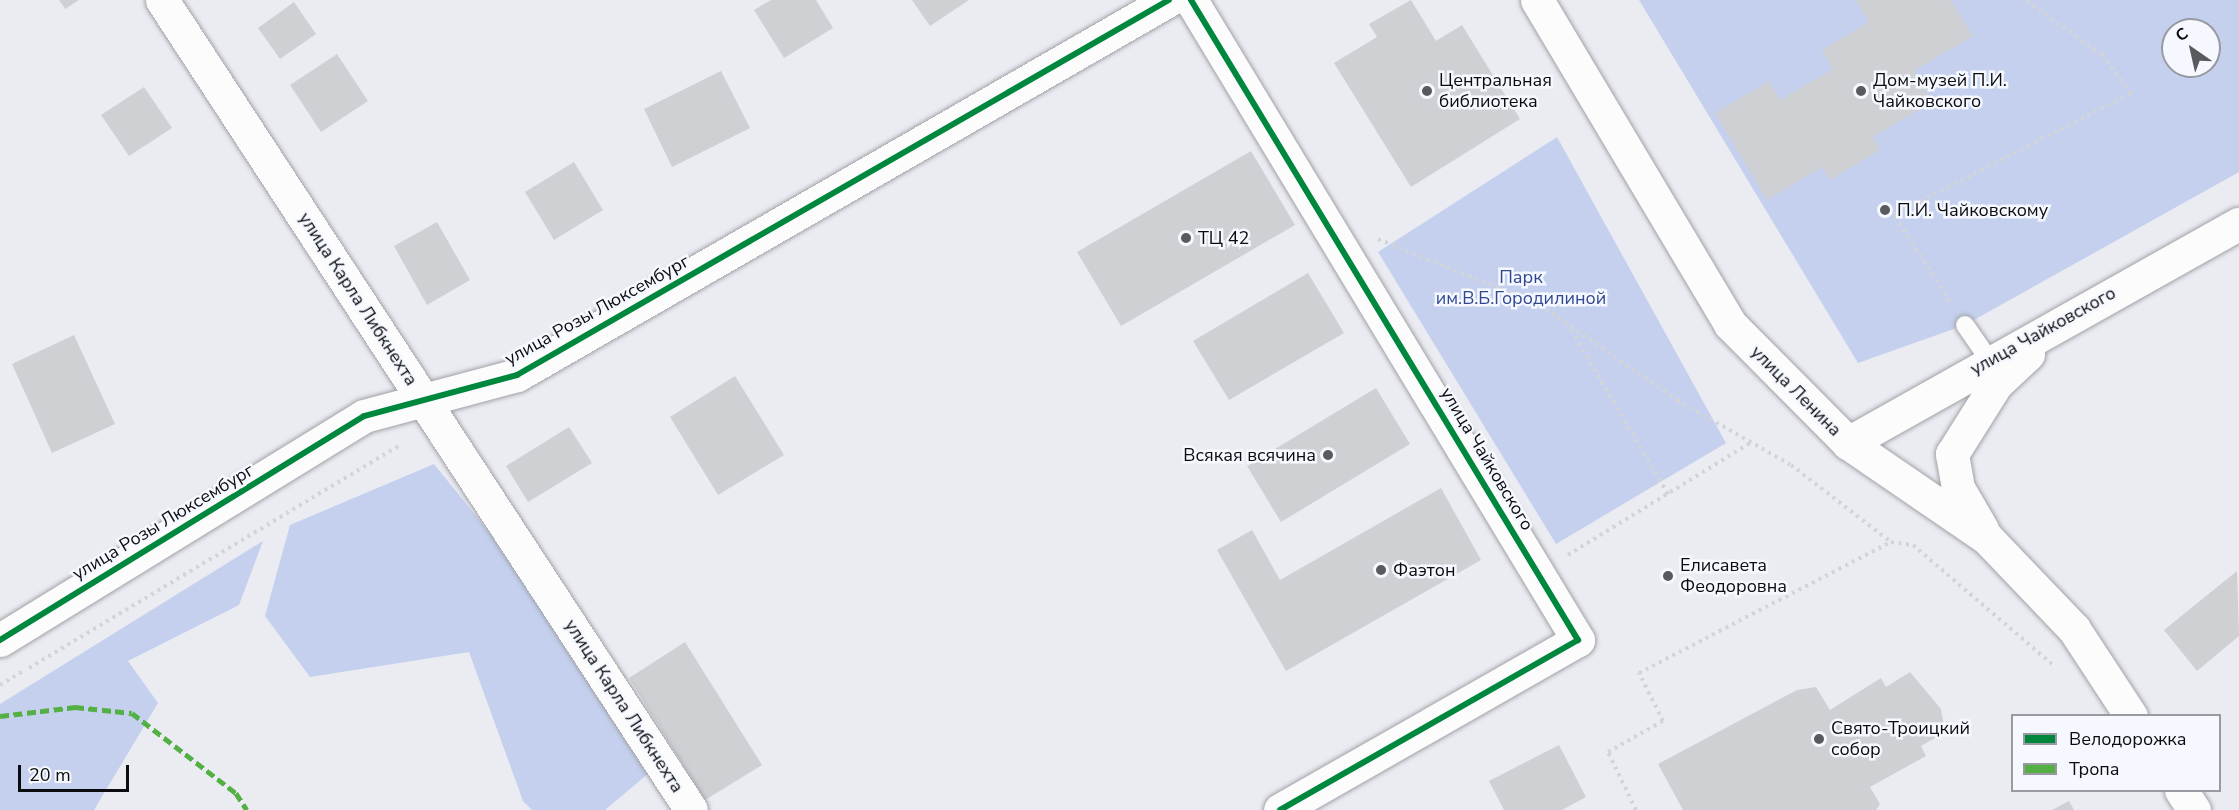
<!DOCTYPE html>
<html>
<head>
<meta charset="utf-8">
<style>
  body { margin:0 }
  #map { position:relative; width:2239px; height:810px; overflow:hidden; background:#eaecf2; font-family:"Nunito Sans",sans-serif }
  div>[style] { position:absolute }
  .green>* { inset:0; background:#c4d0ee }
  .building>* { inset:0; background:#ced0d4 }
  .path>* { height:4px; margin-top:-2px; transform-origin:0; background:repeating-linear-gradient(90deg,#d3d4d6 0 3px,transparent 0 7.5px) }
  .roads { filter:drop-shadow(0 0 2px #a1a2a7) drop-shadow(0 0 2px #a1a2a7) }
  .lane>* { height:18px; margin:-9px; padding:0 9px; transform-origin:9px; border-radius:9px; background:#fcfcfd }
  .street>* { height:33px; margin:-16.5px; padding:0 16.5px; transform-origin:16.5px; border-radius:16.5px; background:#fcfcfd }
  .secondary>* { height:33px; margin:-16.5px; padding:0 16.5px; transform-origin:16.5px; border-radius:16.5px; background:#fcfcfd }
  .quiet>* { height:4.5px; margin-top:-2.25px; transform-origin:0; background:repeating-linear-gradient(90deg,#54b044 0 9px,transparent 0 13.5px) }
  .cycleway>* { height:6px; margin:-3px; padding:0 3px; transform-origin:3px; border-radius:3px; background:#00873e }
  .dots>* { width:16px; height:16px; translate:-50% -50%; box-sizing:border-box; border:3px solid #f5f8fe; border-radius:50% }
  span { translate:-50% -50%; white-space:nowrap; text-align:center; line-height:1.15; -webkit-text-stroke:5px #f5f8fe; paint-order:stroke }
  .poi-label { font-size:18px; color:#0b0c0f }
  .left { translate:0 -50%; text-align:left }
  .right { translate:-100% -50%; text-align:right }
  .park-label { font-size:18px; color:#314891 }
  .street-label { font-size:18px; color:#0b0c0f }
  .legend { position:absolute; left:2011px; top:714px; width:210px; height:78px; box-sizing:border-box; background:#f5f8fe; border:2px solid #979a9e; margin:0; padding:8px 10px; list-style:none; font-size:18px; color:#0b0c0f }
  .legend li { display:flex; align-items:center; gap:12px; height:30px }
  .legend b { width:30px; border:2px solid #979a9e }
  .north { position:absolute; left:2161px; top:18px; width:60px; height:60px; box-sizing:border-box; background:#f5f8fe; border:2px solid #979a9e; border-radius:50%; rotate:326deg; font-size:16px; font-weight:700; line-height:24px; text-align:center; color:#0b0c0f }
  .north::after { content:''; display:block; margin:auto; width:21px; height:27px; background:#595a5e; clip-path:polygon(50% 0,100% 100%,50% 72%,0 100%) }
  .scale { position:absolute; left:18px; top:765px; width:111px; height:27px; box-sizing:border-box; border:3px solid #0b0c0f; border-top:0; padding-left:8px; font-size:18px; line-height:21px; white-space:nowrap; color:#0b0c0f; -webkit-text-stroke:4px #f5f8fe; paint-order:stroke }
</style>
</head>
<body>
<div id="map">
  <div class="green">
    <i style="clip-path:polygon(evenodd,1639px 0,2239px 0,2239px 172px,1965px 325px,1858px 363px,1639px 0,2173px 30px,2209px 30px,2209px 66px,2173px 66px,2173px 30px)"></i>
    <i style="clip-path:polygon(1557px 137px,1726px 443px,1556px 544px,1378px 252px)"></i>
    <i style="clip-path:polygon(434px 464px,527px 579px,649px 773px,605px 810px,532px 810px,523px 801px,469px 652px,310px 677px,265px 616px,290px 525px)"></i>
    <i style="clip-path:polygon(263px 541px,239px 605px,128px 661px,158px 703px,94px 810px,0 810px,0 704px)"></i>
  </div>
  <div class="building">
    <i style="clip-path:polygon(59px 0,79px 0,65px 9px)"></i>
    <i style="clip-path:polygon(771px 0,816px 0,833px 28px,784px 58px,754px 10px)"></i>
    <i style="clip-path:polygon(912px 0,969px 0,930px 26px)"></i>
    <i style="clip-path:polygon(1411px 0,1436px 41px,1462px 25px,1520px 119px,1411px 187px,1334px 63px,1377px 37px,1369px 24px)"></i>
    <i style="clip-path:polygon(1856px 0,1951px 0,1973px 36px,1914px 71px,1932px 102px,1873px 137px,1880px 150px,1830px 180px,1822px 167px,1767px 200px,1715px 113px,1769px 81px,1780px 100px,1833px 69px,1822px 50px,1869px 22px)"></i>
    <i style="clip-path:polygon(294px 2px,316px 34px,280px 59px,258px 28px)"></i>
    <i style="clip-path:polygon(337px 54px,368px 101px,321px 132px,290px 85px)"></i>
    <i style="clip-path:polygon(721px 71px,750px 128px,672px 167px,644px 109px)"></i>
    <i style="clip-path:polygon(144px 87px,172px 128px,129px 156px,101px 115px)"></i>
    <i style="clip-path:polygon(1251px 151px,1295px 225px,1121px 326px,1077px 252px)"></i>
    <i style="clip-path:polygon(574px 162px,603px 210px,554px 240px,525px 192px)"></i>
    <i style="clip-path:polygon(437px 222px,470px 280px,427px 305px,394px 246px)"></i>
    <i style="clip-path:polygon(1308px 273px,1344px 333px,1229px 400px,1193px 341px)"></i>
    <i style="clip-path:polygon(74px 335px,115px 424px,52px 453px,12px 364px)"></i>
    <i style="clip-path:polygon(735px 376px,784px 455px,718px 495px,670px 417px)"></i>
    <i style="clip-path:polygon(1376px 388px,1410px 444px,1281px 522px,1247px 466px)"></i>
    <i style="clip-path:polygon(569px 427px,592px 463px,528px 502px,506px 466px)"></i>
    <i style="clip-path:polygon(1441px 488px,1481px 560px,1286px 671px,1217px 550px,1252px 530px,1280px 580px)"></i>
    <i style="clip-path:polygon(2237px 571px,2239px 636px,2197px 671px,2164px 630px)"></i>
    <i style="clip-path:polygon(685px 642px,762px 765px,705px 800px,629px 678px)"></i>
    <i style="clip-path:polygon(1910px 672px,1941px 709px,1945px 732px,1921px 746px,1926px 756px,1870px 787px,1880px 804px,1876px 810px,1683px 810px,1658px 764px,1797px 690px,1816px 687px,1830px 710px,1881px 678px,1886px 687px)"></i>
    <i style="clip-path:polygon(1559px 745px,1586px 797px,1562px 810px,1504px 810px,1489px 781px)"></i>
    <i style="clip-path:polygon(2069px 801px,2074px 810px,2052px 810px)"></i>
  </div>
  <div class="path">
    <i style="left:1378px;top:239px;width:175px;rotate:22.2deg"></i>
    <i style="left:1540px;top:305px;width:167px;rotate:34.7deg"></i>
    <i style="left:1677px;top:400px;width:131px;rotate:29.7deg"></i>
    <i style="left:1791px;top:465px;width:126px;rotate:37.6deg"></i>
    <i style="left:1950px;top:301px;width:103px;rotate:-123.1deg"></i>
    <i style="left:1894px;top:215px;width:267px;rotate:-27.2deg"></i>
    <i style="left:2131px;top:93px;width:48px;rotate:-127.3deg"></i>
    <i style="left:2102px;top:55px;width:95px;rotate:-144.5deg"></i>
    <i style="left:1571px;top:330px;width:191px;rotate:59.4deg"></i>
    <i style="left:1568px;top:555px;width:217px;rotate:-31.6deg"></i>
    <i style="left:29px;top:668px;width:431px;rotate:-31deg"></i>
    <i style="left:0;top:685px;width:27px;rotate:-31deg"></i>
    <i style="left:1636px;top:810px;width:64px;rotate:-115.8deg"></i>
    <i style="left:1608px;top:752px;width:63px;rotate:-29.4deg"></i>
    <i style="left:1663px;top:721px;width:54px;rotate:-116.6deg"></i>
    <i style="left:1639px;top:673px;width:284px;rotate:-27.5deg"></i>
    <i style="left:1891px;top:542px;width:22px;rotate:8deg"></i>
    <i style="left:1913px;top:545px;width:183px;rotate:40.6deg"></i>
  </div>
  <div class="roads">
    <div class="lane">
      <i style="left:1965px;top:325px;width:44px;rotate:55.2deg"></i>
    </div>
    <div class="street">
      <i style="left:162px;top:0;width:967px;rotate:56.85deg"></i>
      <i style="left:1191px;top:0;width:748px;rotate:58.84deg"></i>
      <i style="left:1578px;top:640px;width:343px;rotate:150.3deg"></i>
      <i style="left:0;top:640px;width:427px;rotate:-31.6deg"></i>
      <i style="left:364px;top:416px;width:158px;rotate:-15deg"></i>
      <i style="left:517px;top:375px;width:752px;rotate:-29.91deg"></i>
    </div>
    <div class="secondary">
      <i style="left:1537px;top:0;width:377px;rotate:59.2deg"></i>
      <i style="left:1730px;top:324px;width:168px;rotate:45.2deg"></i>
      <i style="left:1848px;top:443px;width:168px;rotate:34.4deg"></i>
      <i style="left:1987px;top:538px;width:126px;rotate:46.3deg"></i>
      <i style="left:2074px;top:629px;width:104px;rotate:56.8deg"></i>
      <i style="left:1848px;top:443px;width:448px;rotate:-29.3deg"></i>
      <i style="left:1982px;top:529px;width:48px;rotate:-120.3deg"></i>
      <i style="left:1958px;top:488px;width:35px;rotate:-100deg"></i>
      <i style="left:1952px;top:454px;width:83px;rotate:-57.8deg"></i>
      <i style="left:1996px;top:384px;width:44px;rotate:-43.2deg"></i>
      <i style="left:2181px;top:790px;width:24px;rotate:57deg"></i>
    </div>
  </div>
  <div class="quiet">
    <i style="left:0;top:716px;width:76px;rotate:-6.8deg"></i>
    <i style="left:75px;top:707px;width:57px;rotate:6deg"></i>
    <i style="left:132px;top:713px;width:131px;rotate:37.6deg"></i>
    <i style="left:236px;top:793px;width:20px;rotate:57deg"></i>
  </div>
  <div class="cycleway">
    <i style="left:1191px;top:0;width:748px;rotate:58.84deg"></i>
    <i style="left:1578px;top:640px;width:343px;rotate:150.3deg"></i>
    <i style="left:0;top:640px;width:427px;rotate:-31.6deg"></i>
    <i style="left:364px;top:416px;width:158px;rotate:-15deg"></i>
    <i style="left:517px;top:375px;width:752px;rotate:-29.91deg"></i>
  </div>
  <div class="dots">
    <i style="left:1427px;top:91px;background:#595a5e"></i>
    <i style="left:1861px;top:91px;background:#595a5e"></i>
    <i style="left:1885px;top:210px;background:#595a5e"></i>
    <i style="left:1186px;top:238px;background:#595a5e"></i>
    <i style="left:1328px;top:455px;background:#595a5e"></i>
    <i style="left:1381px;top:570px;background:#595a5e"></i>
    <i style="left:1668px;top:576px;background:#595a5e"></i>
    <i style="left:1819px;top:739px;background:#595a5e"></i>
  </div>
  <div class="poi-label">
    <span class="left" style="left:1439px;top:91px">Центральная<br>библиотека</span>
    <span class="left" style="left:1873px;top:91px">Дом-музей П.И.<br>Чайковского</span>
    <span class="left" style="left:1897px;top:210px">П.И. Чайковскому</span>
    <span class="left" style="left:1198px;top:238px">ТЦ 42</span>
    <span class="right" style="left:1316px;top:455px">Всякая всячина</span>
    <span class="left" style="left:1680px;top:576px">Елисавета<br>Феодоровна</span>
    <span class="left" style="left:1393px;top:570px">Фаэтон</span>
    <span class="left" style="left:1831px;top:739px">Свято-Троицкий<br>собор</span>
  </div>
  <div class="park-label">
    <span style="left:1521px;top:288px">Парк<br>им.В.Б.Городилиной</span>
  </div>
  <div class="street-label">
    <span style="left:358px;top:299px;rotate:57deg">улица Карла Либкнехта</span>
    <span style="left:597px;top:310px;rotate:-29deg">улица Розы Люксембург</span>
    <span style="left:2043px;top:331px;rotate:-29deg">улица Чайковского</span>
    <span style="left:1796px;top:391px;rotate:45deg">улица Ленина</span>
    <span style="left:1487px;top:459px;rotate:59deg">улица Чайковского</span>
    <span style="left:163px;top:522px;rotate:-31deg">улица Розы Люксембург</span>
    <span style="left:624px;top:706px;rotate:57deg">улица Карла Либкнехта</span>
  </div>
  <ul class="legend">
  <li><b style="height:8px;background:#00873e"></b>Велодорожка</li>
  <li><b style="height:8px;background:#54b044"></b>Тропа</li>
  </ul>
  <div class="north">С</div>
  <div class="scale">20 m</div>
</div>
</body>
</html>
